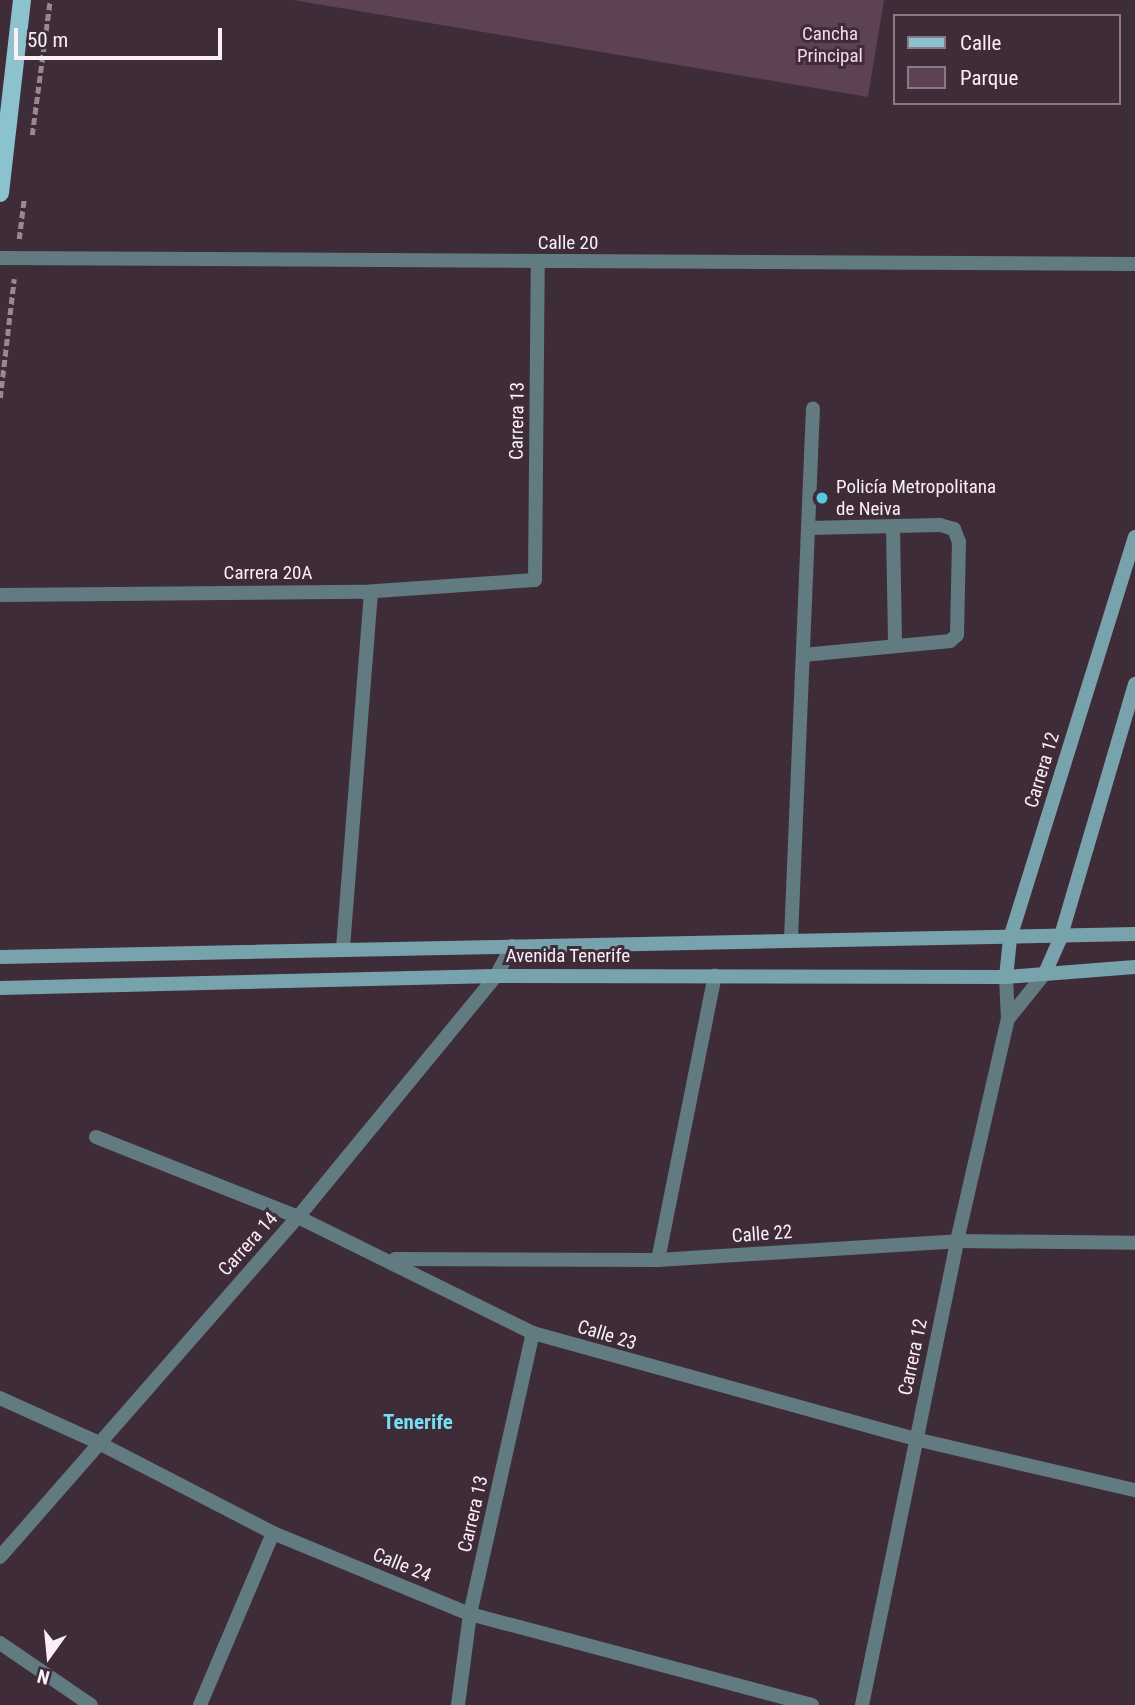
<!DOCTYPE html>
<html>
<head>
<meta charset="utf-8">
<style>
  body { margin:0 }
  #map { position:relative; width:1135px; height:1705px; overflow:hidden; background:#3f2c39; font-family:"Roboto Condensed",sans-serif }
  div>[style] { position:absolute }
  .green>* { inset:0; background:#5c4254 }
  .path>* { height:4.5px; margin-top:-2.25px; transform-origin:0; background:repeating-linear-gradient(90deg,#988893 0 7px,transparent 0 10.5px) }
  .service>* { height:14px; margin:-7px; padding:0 7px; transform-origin:7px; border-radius:7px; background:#617b80 }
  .minor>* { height:14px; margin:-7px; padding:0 7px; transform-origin:7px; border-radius:7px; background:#617b80 }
  .secondary>* { height:14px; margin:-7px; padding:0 7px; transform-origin:7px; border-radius:7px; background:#79a3ac }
  .primary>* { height:18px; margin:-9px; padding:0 9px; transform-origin:9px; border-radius:9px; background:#8cc2ce }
  .dots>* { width:19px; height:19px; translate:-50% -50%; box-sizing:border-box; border:4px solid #3f2c39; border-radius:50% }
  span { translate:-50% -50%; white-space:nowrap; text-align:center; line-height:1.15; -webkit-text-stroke:6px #3f2c39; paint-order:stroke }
  .park-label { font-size:19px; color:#fcd2ee }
  .street-label { font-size:19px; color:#fbeef7 }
  .poi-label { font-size:19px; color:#fbeef7 }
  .left { translate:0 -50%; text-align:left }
  .neighbourhood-label { font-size:21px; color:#77def3; font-weight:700 }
  .legend { position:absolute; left:893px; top:14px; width:228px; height:91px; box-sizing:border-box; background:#3f2c39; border:2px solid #8a7a85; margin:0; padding:9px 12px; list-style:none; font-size:21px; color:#fbeef7 }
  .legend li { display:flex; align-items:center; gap:14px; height:35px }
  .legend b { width:35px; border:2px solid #8a7a85 }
  .north { position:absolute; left:14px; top:1621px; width:70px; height:70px; -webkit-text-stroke:5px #3f2c39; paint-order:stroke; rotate:195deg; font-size:19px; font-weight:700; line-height:28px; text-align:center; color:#fbeef7 }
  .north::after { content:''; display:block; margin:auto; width:24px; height:32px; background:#fbeef7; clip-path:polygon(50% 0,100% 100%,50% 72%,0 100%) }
  .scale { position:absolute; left:14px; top:28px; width:208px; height:32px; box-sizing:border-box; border:4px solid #fbeef7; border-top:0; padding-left:9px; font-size:21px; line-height:24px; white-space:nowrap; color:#fbeef7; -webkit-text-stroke:5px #3f2c39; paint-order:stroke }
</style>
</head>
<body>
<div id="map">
  <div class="green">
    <i style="clip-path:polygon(293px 0,884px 0,868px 97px)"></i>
  </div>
  <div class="path">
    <i style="left:32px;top:135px;width:136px;rotate:-82.4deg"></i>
    <i style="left:19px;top:239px;width:40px;rotate:-82.9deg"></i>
    <i style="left:0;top:398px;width:120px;rotate:-83.3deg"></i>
  </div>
  <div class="service">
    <i style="left:893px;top:527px;width:117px;rotate:89deg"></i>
    <i style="left:803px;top:655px;width:148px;rotate:-5.4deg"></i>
    <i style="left:950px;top:641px;width:9px;rotate:-41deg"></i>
    <i style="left:957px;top:635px;width:93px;rotate:-88.8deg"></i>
    <i style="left:959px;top:542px;width:14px;rotate:-111deg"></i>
    <i style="left:954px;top:529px;width:15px;rotate:-164deg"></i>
    <i style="left:940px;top:525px;width:132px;rotate:178.7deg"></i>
    <i style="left:791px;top:939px;width:531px;rotate:-87.63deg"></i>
  </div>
  <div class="minor">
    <i style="left:0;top:258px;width:1135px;rotate:0.3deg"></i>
    <i style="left:0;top:595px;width:362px;rotate:-0.5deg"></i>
    <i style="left:362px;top:592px;width:173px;rotate:-4deg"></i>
    <i style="left:535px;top:580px;width:317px;rotate:-89.5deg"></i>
    <i style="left:343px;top:948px;width:357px;rotate:-85.5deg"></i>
    <i style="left:1008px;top:1019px;width:59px;rotate:-51.2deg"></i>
    <i style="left:96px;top:1137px;width:217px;rotate:21.6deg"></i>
    <i style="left:298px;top:1217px;width:262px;rotate:26.3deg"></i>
    <i style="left:533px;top:1333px;width:396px;rotate:15.5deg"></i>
    <i style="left:915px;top:1439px;width:226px;rotate:13.1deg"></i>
    <i style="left:395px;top:1259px;width:263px;rotate:0.2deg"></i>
    <i style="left:658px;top:1260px;width:300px;rotate:-3.6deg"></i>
    <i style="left:957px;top:1241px;width:178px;rotate:0.6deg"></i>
    <i style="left:658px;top:1260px;width:290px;rotate:-78.7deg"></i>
    <i style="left:0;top:1398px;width:107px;rotate:24.4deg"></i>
    <i style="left:97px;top:1442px;width:198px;rotate:27.3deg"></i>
    <i style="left:273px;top:1533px;width:213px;rotate:22.4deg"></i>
    <i style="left:470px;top:1614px;width:354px;rotate:14.9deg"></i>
    <i style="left:0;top:1557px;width:452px;rotate:-48.8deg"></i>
    <i style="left:298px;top:1217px;width:312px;rotate:-50.6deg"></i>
    <i style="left:496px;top:976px;width:34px;rotate:-62deg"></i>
    <i style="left:0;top:1643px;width:110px;rotate:34.3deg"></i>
    <i style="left:200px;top:1705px;width:187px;rotate:-67deg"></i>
    <i style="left:458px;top:1705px;width:92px;rotate:-82.5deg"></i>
    <i style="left:470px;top:1614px;width:288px;rotate:-77.4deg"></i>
    <i style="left:862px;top:1705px;width:474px;rotate:-78.4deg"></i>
    <i style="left:957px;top:1241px;width:228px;rotate:-77.1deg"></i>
    <i style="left:1008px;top:1019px;width:42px;rotate:-92.7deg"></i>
  </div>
  <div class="secondary">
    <i style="left:0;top:957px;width:1135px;rotate:-1.16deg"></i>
    <i style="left:1045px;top:973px;width:37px;rotate:-66deg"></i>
    <i style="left:1060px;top:939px;width:266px;rotate:-73.6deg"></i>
    <i style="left:1006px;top:977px;width:39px;rotate:-84deg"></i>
    <i style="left:1010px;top:938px;width:420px;rotate:-72.7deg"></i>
    <i style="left:0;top:988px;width:496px;rotate:-1.4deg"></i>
    <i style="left:496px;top:976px;width:510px;rotate:0.11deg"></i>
    <i style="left:1006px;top:977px;width:129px;rotate:-4.4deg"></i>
  </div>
  <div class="primary">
    <i style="left:0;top:193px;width:194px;rotate:-83.5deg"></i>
  </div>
  <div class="dots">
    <i style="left:822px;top:498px;background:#55cae0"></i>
  </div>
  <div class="park-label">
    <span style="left:830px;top:45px">Cancha<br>Principal</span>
  </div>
  <div class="street-label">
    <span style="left:568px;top:243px">Calle 20</span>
    <span style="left:517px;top:421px;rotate:-89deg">Carrera 13</span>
    <span style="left:268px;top:573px">Carrera 20A</span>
    <span style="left:1042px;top:770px;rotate:-73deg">Carrera 12</span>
    <span style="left:568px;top:956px">Avenida Tenerife</span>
    <span style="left:762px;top:1234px;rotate:-4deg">Calle 22</span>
    <span style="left:248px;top:1244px;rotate:-48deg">Carrera 14</span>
    <span style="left:607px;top:1335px;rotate:17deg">Calle 23</span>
    <span style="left:913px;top:1357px;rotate:-78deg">Carrera 12</span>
    <span style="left:473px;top:1514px;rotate:-77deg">Carrera 13</span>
    <span style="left:402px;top:1565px;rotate:22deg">Calle 24</span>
  </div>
  <div class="poi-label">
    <span class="left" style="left:836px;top:498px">Policía Metropolitana<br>de Neiva</span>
  </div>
  <div class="neighbourhood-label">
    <span style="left:418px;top:1422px">Tenerife</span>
  </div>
  <ul class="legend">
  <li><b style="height:9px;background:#8cc2ce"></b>Calle</li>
  <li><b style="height:19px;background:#5c4254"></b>Parque</li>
  </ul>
  <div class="north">N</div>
  <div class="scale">50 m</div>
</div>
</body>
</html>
